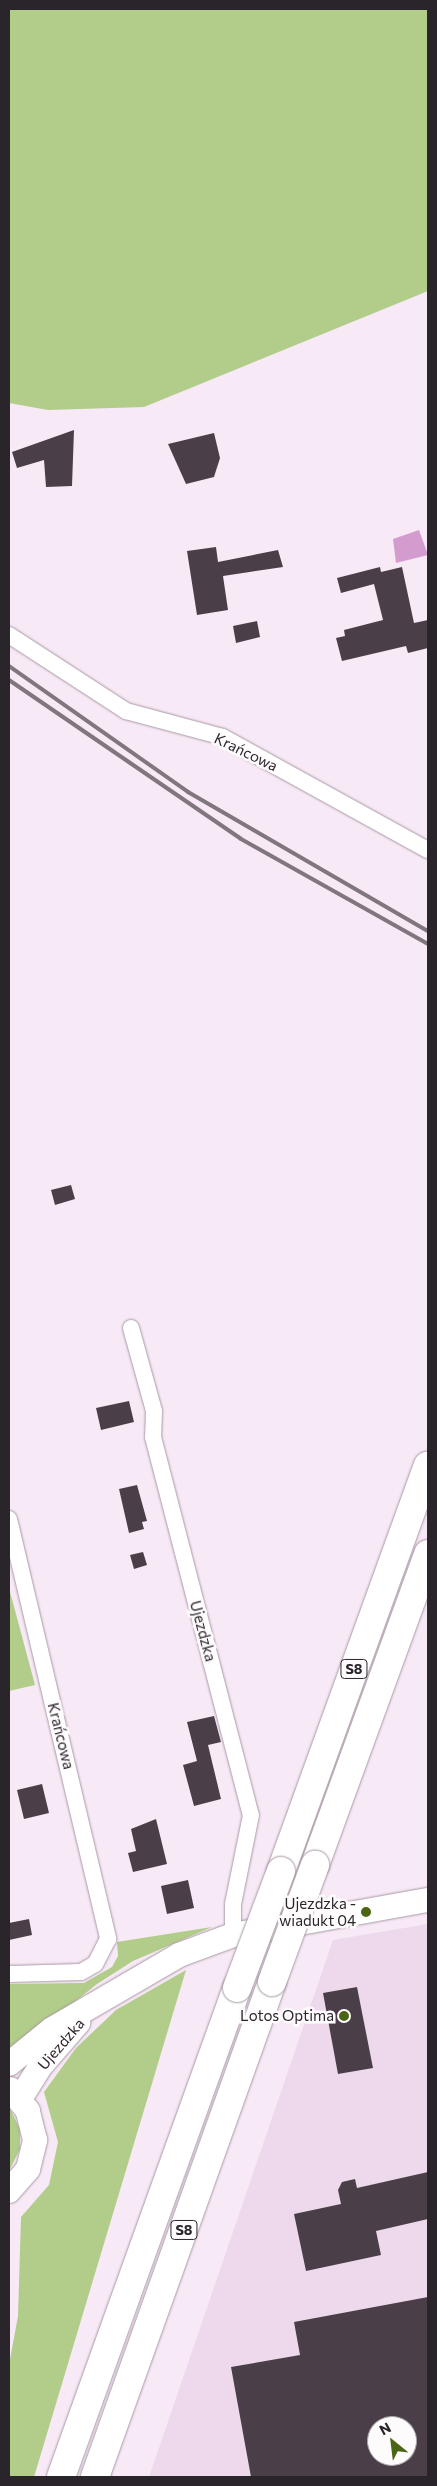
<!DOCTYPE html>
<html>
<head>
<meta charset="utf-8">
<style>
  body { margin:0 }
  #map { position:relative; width:437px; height:2486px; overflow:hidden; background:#f8e9f6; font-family:Commissioner,sans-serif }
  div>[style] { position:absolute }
  .built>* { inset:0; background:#edd9eb }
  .green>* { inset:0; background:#b2cc89 }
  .water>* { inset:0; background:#d49bcf }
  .building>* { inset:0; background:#4a3f49 }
  .roads { filter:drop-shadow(0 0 1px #a799a5) drop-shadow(0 0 1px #a799a5) }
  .minor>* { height:16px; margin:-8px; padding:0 8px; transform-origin:8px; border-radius:8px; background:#fff }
  .secondary>* { height:24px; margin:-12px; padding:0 12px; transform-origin:12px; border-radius:12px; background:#fff }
  .motorway>* { height:28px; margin:-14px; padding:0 14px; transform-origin:14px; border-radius:14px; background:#fff }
  .rail>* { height:4px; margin:-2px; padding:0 2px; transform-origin:2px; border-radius:2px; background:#7f767e }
  .bridges { filter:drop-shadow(0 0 1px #a799a5) drop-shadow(0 0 1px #a799a5) }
  .motorway-bridge>* { height:28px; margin:-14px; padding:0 14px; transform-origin:14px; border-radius:14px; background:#fff }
  .dots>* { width:14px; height:14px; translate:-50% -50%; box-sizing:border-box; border:2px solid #fefbfd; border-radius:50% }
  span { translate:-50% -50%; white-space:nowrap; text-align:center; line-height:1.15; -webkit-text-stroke:5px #fefbfd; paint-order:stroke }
  .shield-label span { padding:1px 4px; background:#fefbfd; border:1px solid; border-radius:4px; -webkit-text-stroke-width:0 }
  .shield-label { font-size:14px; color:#2a252a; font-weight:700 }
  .street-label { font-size:15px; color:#2a252a }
  .poi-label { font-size:15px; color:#2a252a }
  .right { translate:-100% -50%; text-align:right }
  .frame { position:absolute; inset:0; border:10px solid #2a252a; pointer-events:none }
  .north { position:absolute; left:367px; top:2416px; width:50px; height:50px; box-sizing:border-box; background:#fefbfd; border:1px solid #a9a5a9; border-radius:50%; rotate:331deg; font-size:14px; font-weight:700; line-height:20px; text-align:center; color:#2a252a }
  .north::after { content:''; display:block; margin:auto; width:18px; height:22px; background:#4c6514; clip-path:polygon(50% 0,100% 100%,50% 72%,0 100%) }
</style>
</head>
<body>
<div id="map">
  <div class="built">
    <i style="clip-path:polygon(evenodd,428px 1924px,428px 2477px,149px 2477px,333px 1940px,428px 1924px,377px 2426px,407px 2426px,407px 2456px,377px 2456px,377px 2426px)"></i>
  </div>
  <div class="green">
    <i style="clip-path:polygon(9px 9px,428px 9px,428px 291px,144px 407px,48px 410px,9px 403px)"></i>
    <i style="clip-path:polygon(9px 1588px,35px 1685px,9px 1691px)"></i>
    <i style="clip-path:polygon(212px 1927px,133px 1961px,97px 1984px,9px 2054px,9px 1984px,84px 1983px,112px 1967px,118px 1956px,117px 1942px)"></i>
    <i style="clip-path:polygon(186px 1970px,34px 2477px,9px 2477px,9px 2365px,18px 2316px,21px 2217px,49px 2185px,58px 2142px,44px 2092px,76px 2048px,116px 2010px)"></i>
    <i style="clip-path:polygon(9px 2107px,20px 2129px,20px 2149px,9px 2171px)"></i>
  </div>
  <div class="water">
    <i style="clip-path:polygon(419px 530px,428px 555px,396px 563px,393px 539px)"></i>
  </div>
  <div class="building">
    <i style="clip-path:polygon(74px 430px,72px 486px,46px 487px,44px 460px,17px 468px,12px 452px)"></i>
    <i style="clip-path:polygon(214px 433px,220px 458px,214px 477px,186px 484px,168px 444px)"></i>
    <i style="clip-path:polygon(216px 547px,218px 562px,278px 550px,283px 567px,223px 576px,228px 610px,197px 615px,187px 551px)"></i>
    <i style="clip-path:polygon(380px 567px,381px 572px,402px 567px,414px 623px,428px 620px,428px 648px,408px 653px,406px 646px,342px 661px,336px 638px,345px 636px,344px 630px,383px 620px,374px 584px,341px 593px,337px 578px)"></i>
    <i style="clip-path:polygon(257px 621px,260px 637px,236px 643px,233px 626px)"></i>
    <i style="clip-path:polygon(71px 1185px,75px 1199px,55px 1205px,51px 1190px)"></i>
    <i style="clip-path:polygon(129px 1401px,134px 1422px,101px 1430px,96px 1408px)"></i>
    <i style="clip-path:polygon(137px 1485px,147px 1521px,142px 1522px,144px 1529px,129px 1533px,119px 1489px)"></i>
    <i style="clip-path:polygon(143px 1552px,147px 1565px,134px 1569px,130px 1555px)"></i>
    <i style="clip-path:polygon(214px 1716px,221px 1742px,208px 1745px,221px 1799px,194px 1806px,183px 1765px,197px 1761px,187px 1722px)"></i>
    <i style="clip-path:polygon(42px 1784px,49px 1813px,24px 1819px,17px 1790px)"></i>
    <i style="clip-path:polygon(156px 1819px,167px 1864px,133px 1872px,128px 1853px,136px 1851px,131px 1829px)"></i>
    <i style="clip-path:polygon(188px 1880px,194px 1908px,167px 1914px,161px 1886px)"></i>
    <i style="clip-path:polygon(29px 1919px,32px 1935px,9px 1940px,9px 1923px)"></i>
    <i style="clip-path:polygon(357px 1987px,373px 2068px,338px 2074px,323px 1993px)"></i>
    <i style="clip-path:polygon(428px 2172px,428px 2219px,376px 2231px,381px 2255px,306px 2271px,294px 2214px,341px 2204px,338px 2190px,342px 2182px,355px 2179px,357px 2188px)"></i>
    <i style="clip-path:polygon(evenodd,428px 2297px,428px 2477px,251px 2477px,231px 2367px,300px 2355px,294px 2322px,428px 2297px,377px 2426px,407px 2426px,407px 2456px,377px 2456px,377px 2426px)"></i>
  </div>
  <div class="roads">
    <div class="minor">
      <i style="left:9px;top:635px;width:140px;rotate:33deg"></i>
      <i style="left:126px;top:711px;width:100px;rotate:15deg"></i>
      <i style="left:223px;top:737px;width:234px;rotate:28.9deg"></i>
      <i style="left:131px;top:1328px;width:86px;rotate:74.5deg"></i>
      <i style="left:154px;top:1411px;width:26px;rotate:92deg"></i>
      <i style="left:153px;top:1437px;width:390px;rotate:75.5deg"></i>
      <i style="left:251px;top:1815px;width:91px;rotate:101.4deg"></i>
      <i style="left:233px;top:1904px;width:31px;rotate:90deg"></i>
      <i style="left:9px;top:1519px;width:432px;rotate:76.7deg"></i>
      <i style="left:108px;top:1939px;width:28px;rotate:117deg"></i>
      <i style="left:95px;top:1964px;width:16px;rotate:150deg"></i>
      <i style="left:81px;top:1972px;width:72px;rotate:178.4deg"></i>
    </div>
    <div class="secondary">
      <i style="left:9px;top:2064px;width:55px;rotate:-39.1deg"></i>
      <i style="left:52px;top:2029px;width:147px;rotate:-30.2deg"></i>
      <i style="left:179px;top:1955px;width:58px;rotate:-20.3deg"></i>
      <i style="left:233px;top:1935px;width:198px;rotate:-10.2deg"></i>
      <i style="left:20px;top:2099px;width:36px;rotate:-58deg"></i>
      <i style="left:39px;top:2068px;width:60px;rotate:-49.1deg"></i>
      <i style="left:9px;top:2191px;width:29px;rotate:-49deg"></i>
      <i style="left:28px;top:2169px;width:30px;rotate:-76deg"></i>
      <i style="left:35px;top:2140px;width:30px;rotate:-104deg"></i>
      <i style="left:28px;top:2111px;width:28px;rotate:-129deg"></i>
    </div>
    <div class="motorway">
      <i style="left:315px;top:1865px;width:331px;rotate:-70deg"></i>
      <i style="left:281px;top:1871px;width:431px;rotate:-70.1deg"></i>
      <i style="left:61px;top:2477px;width:520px;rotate:-70.21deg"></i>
      <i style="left:95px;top:2477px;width:526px;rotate:-70.32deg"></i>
    </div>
  </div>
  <div class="rail">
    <i style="left:9px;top:666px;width:219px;rotate:35.1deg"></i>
    <i style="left:188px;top:792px;width:277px;rotate:30.1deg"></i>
    <i style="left:9px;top:680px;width:281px;rotate:34.4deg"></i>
    <i style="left:241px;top:839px;width:214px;rotate:29.3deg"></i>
  </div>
  <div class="bridges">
    <div class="motorway-bridge">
      <i style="left:272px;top:1982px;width:125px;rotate:-69.8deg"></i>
      <i style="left:237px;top:1988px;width:125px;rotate:-69.4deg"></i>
    </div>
  </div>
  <div class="dots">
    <i style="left:366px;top:1912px;background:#4c6514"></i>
    <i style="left:344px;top:2016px;background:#4c6514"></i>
  </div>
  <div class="shield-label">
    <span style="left:354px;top:1669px">S8</span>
    <span style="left:184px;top:2230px">S8</span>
  </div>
  <div class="street-label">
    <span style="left:246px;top:752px;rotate:26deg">Krańcowa</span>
    <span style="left:203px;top:1631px;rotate:75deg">Ujezdzka</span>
    <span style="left:61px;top:1736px;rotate:76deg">Krańcowa</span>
    <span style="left:61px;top:2044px;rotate:-49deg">Ujezdzka</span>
  </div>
  <div class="poi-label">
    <span class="right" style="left:356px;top:1912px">Ujezdzka -<br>wiadukt 04</span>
    <span class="right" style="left:334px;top:2016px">Lotos Optima</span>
  </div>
  <div class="frame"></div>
  <div class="north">N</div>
</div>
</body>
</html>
